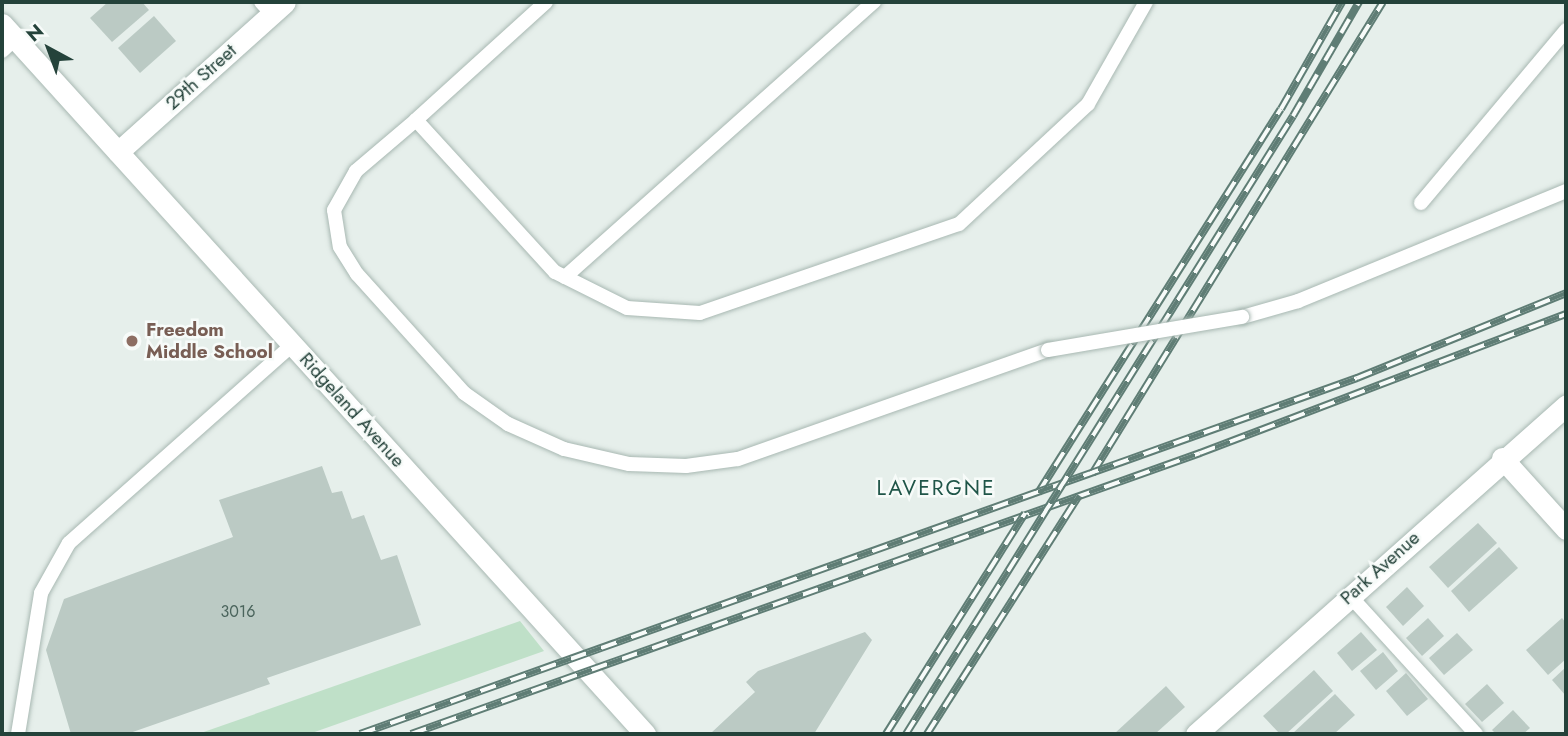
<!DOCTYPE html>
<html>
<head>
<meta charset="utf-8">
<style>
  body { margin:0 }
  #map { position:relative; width:1568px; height:736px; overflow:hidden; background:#e6efeb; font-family:Jost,sans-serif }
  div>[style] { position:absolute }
  .green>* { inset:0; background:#bfe0c8 }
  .building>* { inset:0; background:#bbcac4 }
  .roads { filter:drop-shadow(0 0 2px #a8b8b2) drop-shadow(0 0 2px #a8b8b2) }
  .lane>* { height:14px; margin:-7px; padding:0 7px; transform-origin:7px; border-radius:7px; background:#fff }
  .street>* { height:21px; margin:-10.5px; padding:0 10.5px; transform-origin:10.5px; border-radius:10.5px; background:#fff }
  .secondary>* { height:21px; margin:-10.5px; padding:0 10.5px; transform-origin:10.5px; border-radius:10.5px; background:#fff }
  .rail>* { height:8px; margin-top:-4px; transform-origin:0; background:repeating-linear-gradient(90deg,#f7fbf9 0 16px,#5f7d75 0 32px); box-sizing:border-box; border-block:2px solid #5f7d75 }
  .bridges { filter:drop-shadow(0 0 2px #a8b8b2) drop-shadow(0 0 2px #a8b8b2) }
  .lane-bridge>* { height:14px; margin:-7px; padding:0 7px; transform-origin:7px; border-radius:7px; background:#fff }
  .dots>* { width:19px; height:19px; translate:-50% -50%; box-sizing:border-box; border:4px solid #f7fbf9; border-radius:50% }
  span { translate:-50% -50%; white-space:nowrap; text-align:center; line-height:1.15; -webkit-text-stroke:5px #f7fbf9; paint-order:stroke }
  .number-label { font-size:16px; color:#4a645c }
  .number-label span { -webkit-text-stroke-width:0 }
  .street-label { font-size:19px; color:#24423a }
  .education-label { font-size:19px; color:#785e54; font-weight:700 }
  .left { translate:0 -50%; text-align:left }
  .neighbourhood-label { font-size:21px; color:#1f5548; letter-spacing:2px }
  .frame { position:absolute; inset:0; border:4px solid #24423a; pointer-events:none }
  .north { position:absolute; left:14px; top:14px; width:70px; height:70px; -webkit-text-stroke:5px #f7fbf9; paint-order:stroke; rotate:319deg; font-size:19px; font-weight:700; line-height:28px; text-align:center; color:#24423a }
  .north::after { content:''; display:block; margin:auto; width:24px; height:32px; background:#24423a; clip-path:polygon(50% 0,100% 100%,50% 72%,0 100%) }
</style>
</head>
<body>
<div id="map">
  <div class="green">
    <i style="clip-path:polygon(520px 621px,544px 651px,309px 734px,198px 734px)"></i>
  </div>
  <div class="building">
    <i style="clip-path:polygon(108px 2px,142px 2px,149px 10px,112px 42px,90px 18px)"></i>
    <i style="clip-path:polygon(154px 16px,176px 41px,140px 73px,118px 48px)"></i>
    <i style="clip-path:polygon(322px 466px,332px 493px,342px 491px,352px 519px,364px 515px,381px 560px,397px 555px,421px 625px,267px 678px,270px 684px,127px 734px,71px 734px,46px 650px,64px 599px,233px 537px,219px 500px)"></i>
    <i style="clip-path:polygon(1478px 523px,1497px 543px,1448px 588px,1429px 567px)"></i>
    <i style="clip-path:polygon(1499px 547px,1518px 568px,1469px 612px,1451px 591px)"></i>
    <i style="clip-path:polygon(1407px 587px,1424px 606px,1403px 626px,1386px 607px)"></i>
    <i style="clip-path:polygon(1428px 618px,1444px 636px,1422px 656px,1406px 638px)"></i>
    <i style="clip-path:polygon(1562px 618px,1566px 623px,1566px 659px,1548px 675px,1526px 650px)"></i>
    <i style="clip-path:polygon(865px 632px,872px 640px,814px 734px,711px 733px,755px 692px,746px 682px,758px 671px)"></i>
    <i style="clip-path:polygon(1361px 632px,1377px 650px,1352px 671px,1337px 653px)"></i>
    <i style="clip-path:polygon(1457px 633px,1473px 650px,1444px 675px,1429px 658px)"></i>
    <i style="clip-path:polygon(1383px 652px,1398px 671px,1376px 690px,1360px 671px)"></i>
    <i style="clip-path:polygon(1566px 667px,1566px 696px,1552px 680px)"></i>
    <i style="clip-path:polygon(1314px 670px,1333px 691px,1286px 734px,1280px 734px,1263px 716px)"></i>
    <i style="clip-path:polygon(1406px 673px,1428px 699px,1407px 716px,1386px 691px)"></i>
    <i style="clip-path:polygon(1487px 684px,1504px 703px,1482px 722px,1465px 704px)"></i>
    <i style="clip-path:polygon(1166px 686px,1185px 707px,1155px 734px,1114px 734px)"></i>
    <i style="clip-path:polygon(1335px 694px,1355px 715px,1334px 734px,1292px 734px)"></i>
    <i style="clip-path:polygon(1513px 710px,1530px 728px,1523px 734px,1496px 734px,1492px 730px)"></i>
  </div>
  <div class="roads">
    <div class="lane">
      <i style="left:261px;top:2px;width:16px;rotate:47deg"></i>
      <i style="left:546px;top:2px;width:176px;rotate:137.8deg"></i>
      <i style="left:416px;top:120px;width:206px;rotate:47.6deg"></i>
      <i style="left:555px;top:272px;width:80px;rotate:26.6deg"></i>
      <i style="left:627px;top:308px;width:73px;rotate:3.9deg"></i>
      <i style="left:700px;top:313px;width:274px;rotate:-19deg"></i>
      <i style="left:959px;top:224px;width:176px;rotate:-42.9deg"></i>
      <i style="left:1088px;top:104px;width:117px;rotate:-60.4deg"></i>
      <i style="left:2px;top:51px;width:18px;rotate:-43deg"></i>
      <i style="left:416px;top:120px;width:79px;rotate:139.6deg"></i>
      <i style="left:356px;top:171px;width:45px;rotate:119.4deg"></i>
      <i style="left:334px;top:210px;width:37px;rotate:81deg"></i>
      <i style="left:340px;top:247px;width:32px;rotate:58deg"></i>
      <i style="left:357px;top:274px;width:160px;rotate:48deg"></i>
      <i style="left:464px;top:393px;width:54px;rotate:35.2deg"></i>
      <i style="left:508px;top:424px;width:61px;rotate:24.1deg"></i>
      <i style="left:564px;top:449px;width:67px;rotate:13deg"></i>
      <i style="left:629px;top:464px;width:57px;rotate:2deg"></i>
      <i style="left:686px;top:466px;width:52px;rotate:-7.7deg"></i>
      <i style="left:738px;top:459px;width:329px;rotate:-19.4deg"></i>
      <i style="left:1421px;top:203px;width:226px;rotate:-50deg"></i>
      <i style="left:565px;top:277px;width:414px;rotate:-41.7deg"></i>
      <i style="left:1242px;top:317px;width:58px;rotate:-15.9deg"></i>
      <i style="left:1298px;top:301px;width:290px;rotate:-22.3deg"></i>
      <i style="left:1350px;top:596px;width:187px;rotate:47.6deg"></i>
      <i style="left:18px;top:734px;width:143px;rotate:-80.7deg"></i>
      <i style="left:41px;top:593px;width:57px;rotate:-60.8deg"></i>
      <i style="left:69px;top:543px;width:298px;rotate:-41.6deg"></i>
    </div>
    <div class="street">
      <i style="left:118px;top:152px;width:224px;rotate:-41.9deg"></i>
      <i style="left:1502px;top:458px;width:96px;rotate:48deg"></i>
      <i style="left:1196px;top:734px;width:495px;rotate:-41.6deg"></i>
    </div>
    <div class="secondary">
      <i style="left:2px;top:24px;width:958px;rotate:47.83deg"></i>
    </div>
  </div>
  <div class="rail">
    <i style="left:1092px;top:474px;width:554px;rotate:-58.35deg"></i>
    <i style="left:1038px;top:493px;width:454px;rotate:-57.7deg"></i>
    <i style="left:1281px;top:109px;width:123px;rotate:-60.3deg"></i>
    <i style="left:360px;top:734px;width:1059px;rotate:-19.65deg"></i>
    <i style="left:1357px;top:378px;width:226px;rotate:-22.1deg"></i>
    <i style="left:411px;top:734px;width:838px;rotate:-19.6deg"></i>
    <i style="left:1200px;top:453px;width:392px;rotate:-20.8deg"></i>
    <i style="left:886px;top:734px;width:261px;rotate:-57.8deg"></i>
    <i style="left:906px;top:734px;width:729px;rotate:-57.94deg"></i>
    <i style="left:1293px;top:116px;width:132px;rotate:-59.9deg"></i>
    <i style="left:927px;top:734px;width:283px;rotate:-57.5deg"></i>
  </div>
  <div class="bridges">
    <div class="lane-bridge">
      <i style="left:1048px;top:350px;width:197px;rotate:-9.7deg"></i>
    </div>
  </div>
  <div class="dots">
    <i style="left:132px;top:341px;background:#8d6e63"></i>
  </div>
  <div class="number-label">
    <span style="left:238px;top:612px">3016</span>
  </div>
  <div class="street-label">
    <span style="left:201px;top:77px;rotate:-42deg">29th Street</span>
    <span style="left:352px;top:410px;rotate:48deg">Ridgeland Avenue</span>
    <span style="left:1380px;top:568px;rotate:-42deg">Park Avenue</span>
  </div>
  <div class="education-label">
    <span class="left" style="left:146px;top:341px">Freedom<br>Middle School</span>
  </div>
  <div class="neighbourhood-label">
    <span style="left:936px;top:488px">LAVERGNE</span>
  </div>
  <div class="frame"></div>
  <div class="north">N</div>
</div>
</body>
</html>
